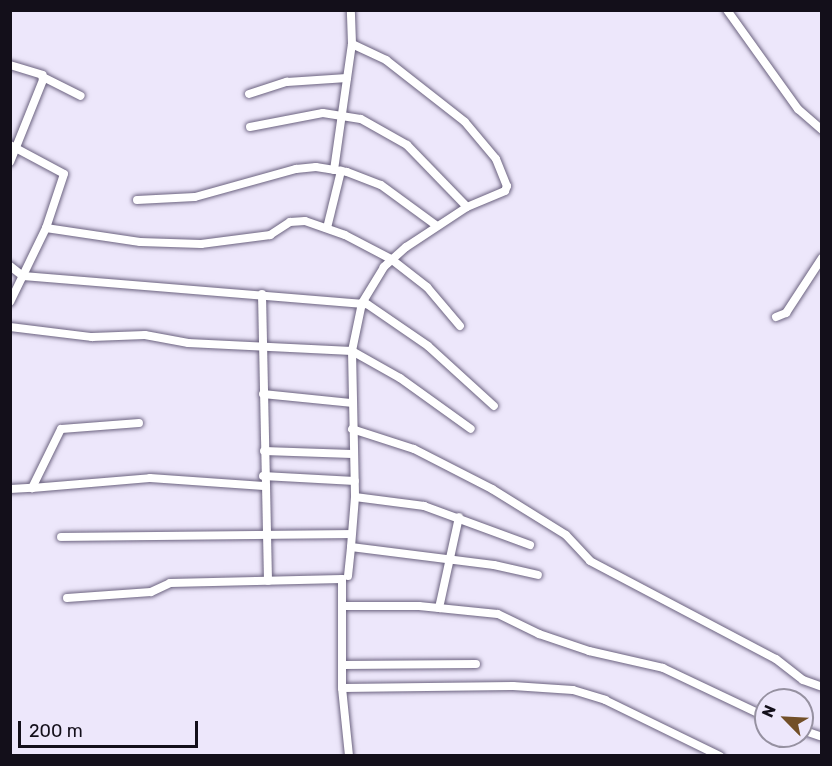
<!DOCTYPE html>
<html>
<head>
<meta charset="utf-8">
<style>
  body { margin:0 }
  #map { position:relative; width:832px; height:766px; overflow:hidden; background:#ede7fb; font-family:Rubik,sans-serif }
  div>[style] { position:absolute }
  .roads { filter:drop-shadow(0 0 2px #6b627f) drop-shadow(0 0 2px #6b627f) }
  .minor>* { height:8px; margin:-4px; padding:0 4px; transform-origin:4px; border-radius:4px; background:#fff }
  span { translate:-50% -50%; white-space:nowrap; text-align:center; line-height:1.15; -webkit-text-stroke:6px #ede7fb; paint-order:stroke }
  .frame { position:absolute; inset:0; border:12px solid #130f1a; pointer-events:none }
  .north { position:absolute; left:754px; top:688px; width:60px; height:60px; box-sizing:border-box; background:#ede7fb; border:2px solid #9691a1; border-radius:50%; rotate:294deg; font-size:16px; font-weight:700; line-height:24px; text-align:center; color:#130f1a }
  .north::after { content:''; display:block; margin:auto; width:21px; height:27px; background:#724f28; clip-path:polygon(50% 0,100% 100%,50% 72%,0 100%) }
  .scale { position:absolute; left:18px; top:721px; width:180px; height:27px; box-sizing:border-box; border:3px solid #130f1a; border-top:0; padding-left:8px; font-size:18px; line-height:21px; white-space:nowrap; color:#130f1a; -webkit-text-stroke:4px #ede7fb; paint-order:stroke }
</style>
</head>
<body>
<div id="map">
  <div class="roads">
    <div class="minor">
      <i style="left:727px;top:10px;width:122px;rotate:54.4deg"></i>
      <i style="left:798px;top:109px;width:32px;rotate:41deg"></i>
      <i style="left:352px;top:44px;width:38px;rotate:25deg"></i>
      <i style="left:386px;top:60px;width:100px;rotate:38.1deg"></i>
      <i style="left:465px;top:122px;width:48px;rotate:50deg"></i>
      <i style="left:496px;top:159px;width:29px;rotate:68deg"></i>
      <i style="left:507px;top:186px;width:5px;rotate:112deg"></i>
      <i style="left:505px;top:191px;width:41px;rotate:157.2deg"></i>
      <i style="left:467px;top:207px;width:73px;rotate:146.7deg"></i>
      <i style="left:406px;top:247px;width:30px;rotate:138deg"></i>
      <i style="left:384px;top:267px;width:42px;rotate:121.4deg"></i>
      <i style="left:362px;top:303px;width:49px;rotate:101.8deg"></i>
      <i style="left:352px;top:351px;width:146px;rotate:88.8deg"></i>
      <i style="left:355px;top:497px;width:50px;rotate:94.6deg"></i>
      <i style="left:351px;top:547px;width:144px;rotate:7.2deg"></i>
      <i style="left:494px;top:565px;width:45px;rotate:12.8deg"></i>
      <i style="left:10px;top:65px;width:34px;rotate:17deg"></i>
      <i style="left:42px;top:75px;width:5px;rotate:79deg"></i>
      <i style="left:43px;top:80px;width:88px;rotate:111.9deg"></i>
      <i style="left:43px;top:77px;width:42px;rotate:26.6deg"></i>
      <i style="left:249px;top:94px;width:40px;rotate:-18deg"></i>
      <i style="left:287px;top:82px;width:60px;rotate:-3.8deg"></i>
      <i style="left:250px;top:127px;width:74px;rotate:-10.9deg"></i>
      <i style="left:323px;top:113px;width:38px;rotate:9deg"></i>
      <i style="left:361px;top:119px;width:53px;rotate:29.5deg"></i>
      <i style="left:407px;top:145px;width:86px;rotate:45.9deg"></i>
      <i style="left:10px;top:145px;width:61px;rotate:28.2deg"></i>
      <i style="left:64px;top:174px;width:57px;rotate:108.4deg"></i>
      <i style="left:46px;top:228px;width:82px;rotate:115.9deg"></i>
      <i style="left:334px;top:170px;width:127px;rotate:-81.9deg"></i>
      <i style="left:352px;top:44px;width:34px;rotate:-92deg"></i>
      <i style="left:137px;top:200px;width:58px;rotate:-3deg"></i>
      <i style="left:195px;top:197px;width:105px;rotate:-15.5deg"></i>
      <i style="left:296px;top:169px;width:20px;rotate:-6deg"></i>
      <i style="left:316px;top:167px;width:31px;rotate:9deg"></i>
      <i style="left:347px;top:172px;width:36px;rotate:21deg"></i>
      <i style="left:381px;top:185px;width:69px;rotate:36.2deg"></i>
      <i style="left:46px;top:228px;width:95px;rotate:8.5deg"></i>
      <i style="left:140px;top:242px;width:61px;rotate:1.9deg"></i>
      <i style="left:201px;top:244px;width:70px;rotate:-7.4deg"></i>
      <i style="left:270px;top:235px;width:24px;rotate:-33deg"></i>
      <i style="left:290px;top:222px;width:15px;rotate:-4deg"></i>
      <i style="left:305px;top:221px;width:42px;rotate:19.3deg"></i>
      <i style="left:345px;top:235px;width:52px;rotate:27.6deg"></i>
      <i style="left:391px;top:259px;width:46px;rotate:37.9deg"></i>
      <i style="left:427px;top:287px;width:51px;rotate:49.8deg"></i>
      <i style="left:327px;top:228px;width:59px;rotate:-76.2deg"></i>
      <i style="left:10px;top:266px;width:16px;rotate:38deg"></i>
      <i style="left:23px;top:276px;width:345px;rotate:4.7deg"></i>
      <i style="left:367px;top:304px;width:74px;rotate:34.5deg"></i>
      <i style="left:428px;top:346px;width:89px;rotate:42.3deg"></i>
      <i style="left:262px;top:294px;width:287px;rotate:88.8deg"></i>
      <i style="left:776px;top:317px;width:11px;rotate:-22deg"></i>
      <i style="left:786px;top:313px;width:66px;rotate:-56.8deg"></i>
      <i style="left:10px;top:327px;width:83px;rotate:7deg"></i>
      <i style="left:92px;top:337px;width:53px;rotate:-2.2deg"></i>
      <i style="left:145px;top:335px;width:44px;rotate:10.5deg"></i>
      <i style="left:188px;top:343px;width:164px;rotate:2.8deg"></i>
      <i style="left:352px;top:351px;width:55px;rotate:29.4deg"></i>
      <i style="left:400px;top:378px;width:87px;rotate:35.7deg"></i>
      <i style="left:263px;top:394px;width:88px;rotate:5.8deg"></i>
      <i style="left:139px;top:423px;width:78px;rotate:175.6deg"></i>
      <i style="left:61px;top:429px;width:66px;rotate:116.2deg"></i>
      <i style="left:32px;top:488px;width:118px;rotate:-4.8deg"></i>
      <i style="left:150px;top:478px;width:114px;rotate:4deg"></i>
      <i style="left:352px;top:429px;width:65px;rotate:17.9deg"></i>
      <i style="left:414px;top:449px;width:88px;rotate:27.1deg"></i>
      <i style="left:492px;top:489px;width:87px;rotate:31.9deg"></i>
      <i style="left:566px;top:535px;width:35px;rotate:47deg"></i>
      <i style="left:590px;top:561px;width:210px;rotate:27.8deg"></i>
      <i style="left:776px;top:659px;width:34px;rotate:38deg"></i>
      <i style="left:803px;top:680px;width:20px;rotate:20deg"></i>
      <i style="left:264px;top:451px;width:88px;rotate:2deg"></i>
      <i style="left:263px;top:476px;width:92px;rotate:3.1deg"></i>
      <i style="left:10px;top:489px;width:22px;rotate:-3deg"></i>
      <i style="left:355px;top:497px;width:70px;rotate:7.4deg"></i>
      <i style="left:424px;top:506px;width:113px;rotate:20.2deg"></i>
      <i style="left:61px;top:537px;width:290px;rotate:-0.6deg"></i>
      <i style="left:348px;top:576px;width:29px;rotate:-84deg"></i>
      <i style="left:67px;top:598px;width:84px;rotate:-4.1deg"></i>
      <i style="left:151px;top:592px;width:21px;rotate:-25deg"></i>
      <i style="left:170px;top:583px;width:172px;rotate:-1.3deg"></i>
      <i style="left:342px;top:579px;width:109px;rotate:90deg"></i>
      <i style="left:342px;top:688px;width:68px;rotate:84.1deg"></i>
      <i style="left:345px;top:606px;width:74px"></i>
      <i style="left:419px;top:606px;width:79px;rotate:5.8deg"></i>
      <i style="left:498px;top:614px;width:46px;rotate:26deg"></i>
      <i style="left:539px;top:634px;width:53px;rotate:18.8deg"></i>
      <i style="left:589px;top:651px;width:76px;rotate:12.9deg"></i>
      <i style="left:663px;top:668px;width:114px;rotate:25.4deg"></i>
      <i style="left:439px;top:608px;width:93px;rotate:-77.6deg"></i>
      <i style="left:342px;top:665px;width:134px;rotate:-0.4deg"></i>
      <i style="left:342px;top:688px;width:171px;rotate:-0.7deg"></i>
      <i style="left:513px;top:686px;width:60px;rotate:3.8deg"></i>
      <i style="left:573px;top:690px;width:34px;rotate:17deg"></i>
      <i style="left:605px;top:700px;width:128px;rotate:26deg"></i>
      <i style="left:802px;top:730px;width:21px;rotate:19deg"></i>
    </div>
  </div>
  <div class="frame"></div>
  <div class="north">N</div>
  <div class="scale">200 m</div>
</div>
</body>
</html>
